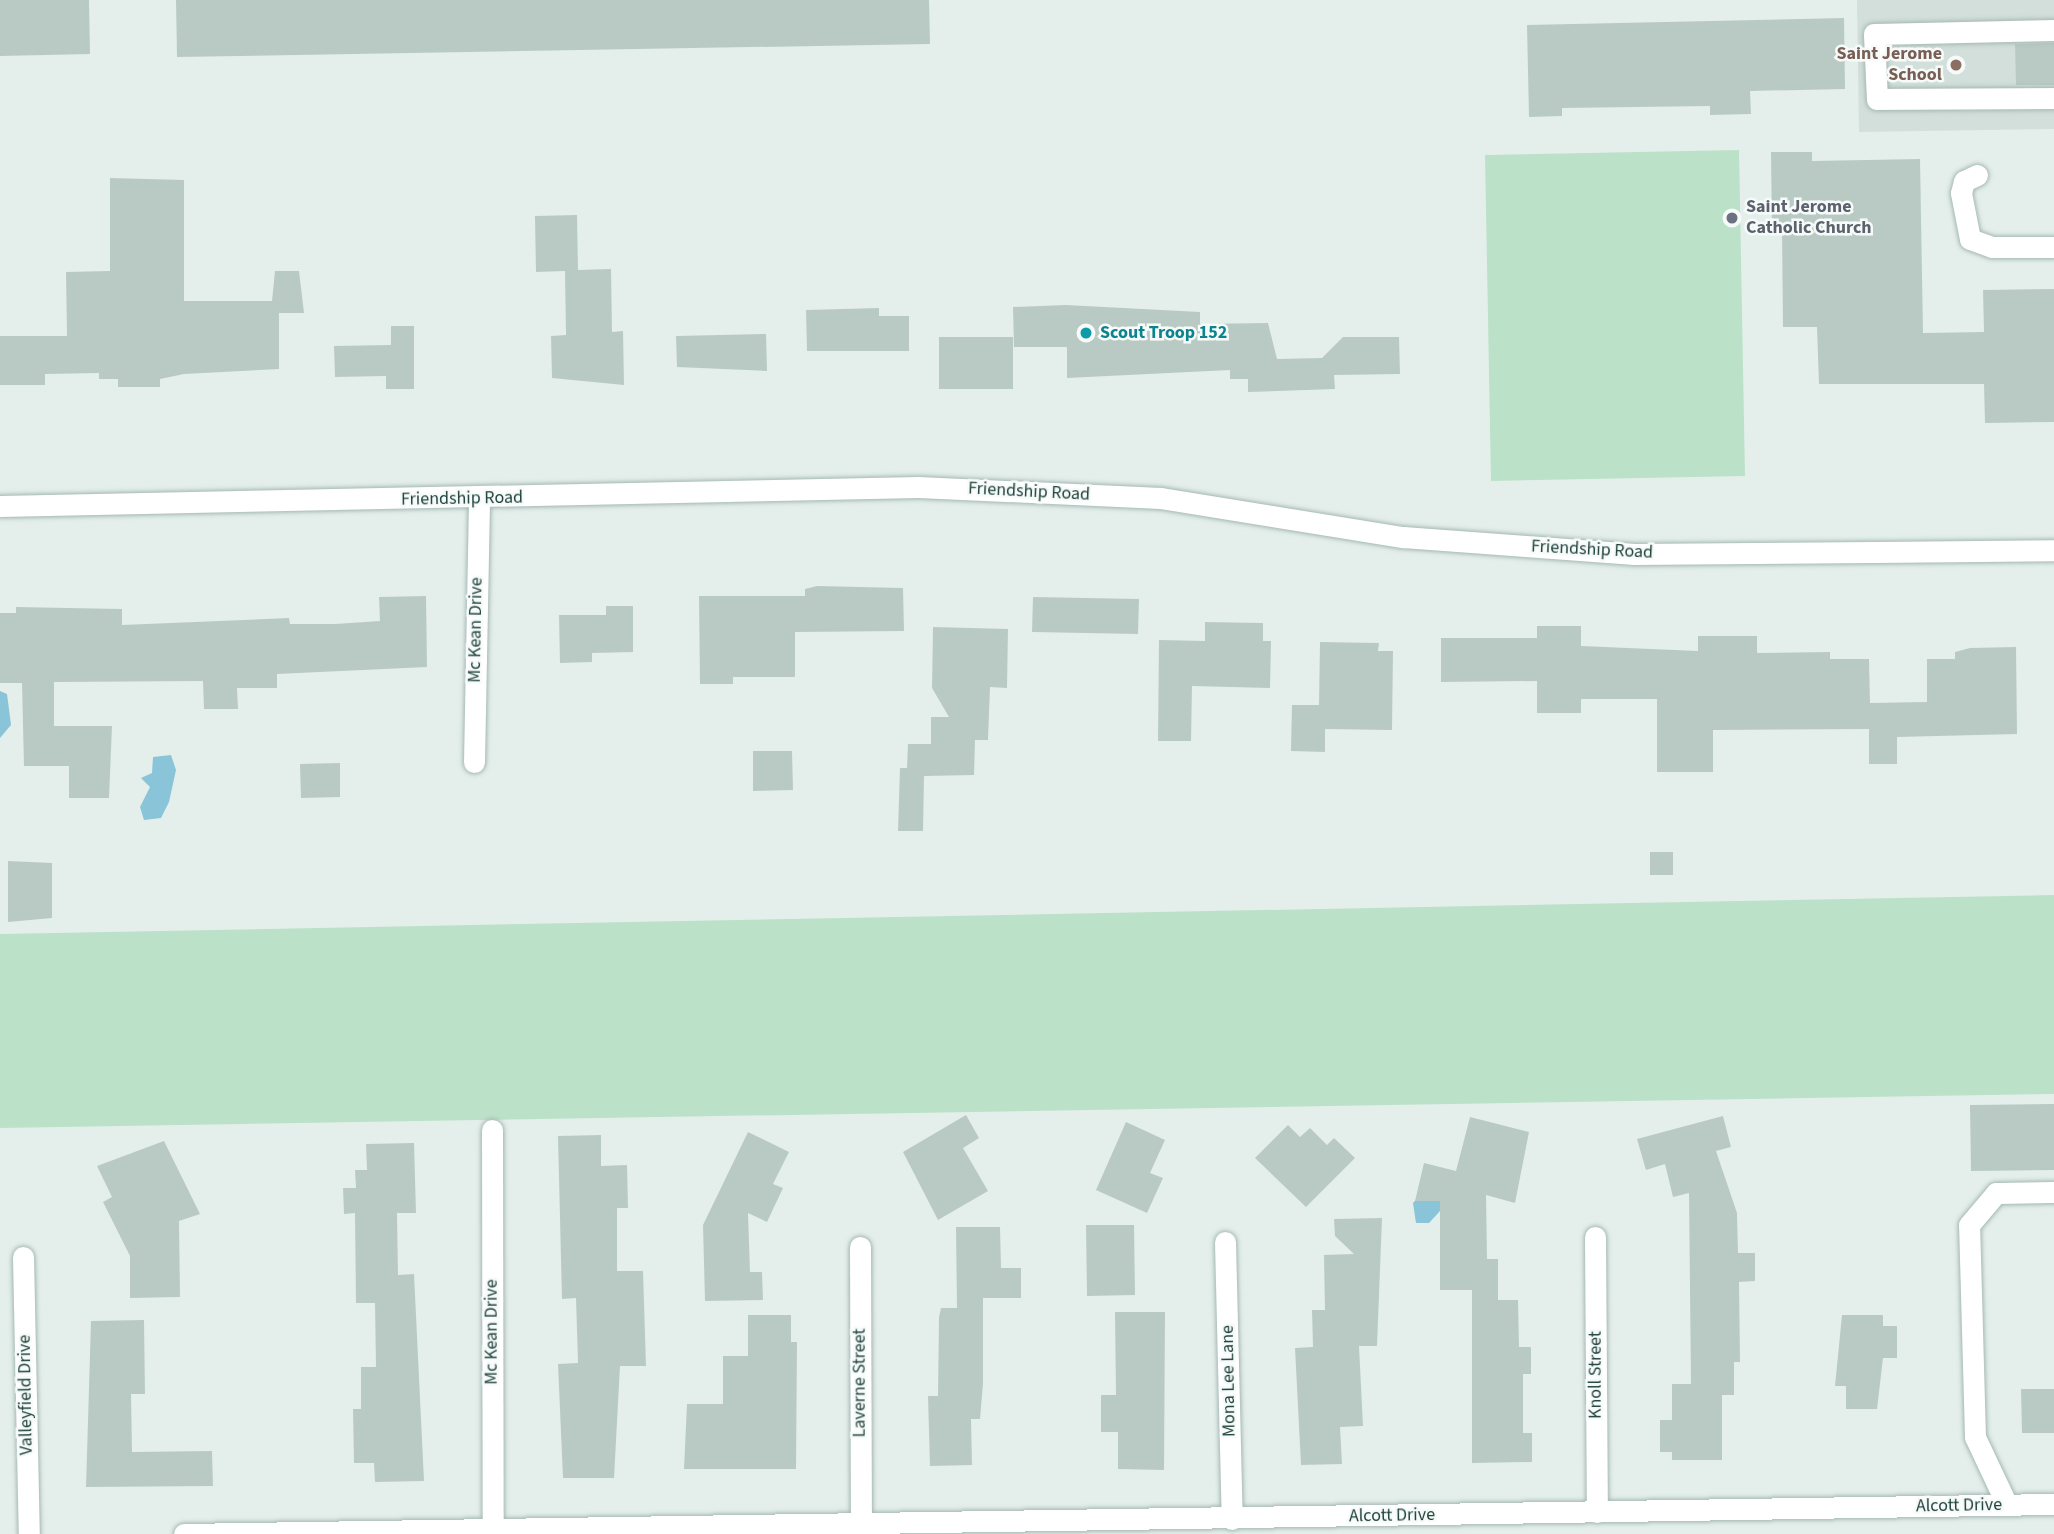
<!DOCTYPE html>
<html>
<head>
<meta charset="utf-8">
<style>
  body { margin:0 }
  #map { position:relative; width:2054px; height:1534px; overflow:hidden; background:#e4efeb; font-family:"Source Sans 3",sans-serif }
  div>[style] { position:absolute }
  .built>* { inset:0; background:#d2dfda }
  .green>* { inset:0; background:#bce1c9 }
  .water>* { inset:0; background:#89c4d8 }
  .building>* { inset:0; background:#b9cac4 }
  .roads { filter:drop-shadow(0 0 2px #a6b8b3) drop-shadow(0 0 2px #a6b8b3) }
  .minor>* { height:21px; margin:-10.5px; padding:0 10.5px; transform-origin:10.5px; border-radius:10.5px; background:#fff }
  .dots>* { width:19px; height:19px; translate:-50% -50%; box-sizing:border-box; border:4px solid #f6fbf9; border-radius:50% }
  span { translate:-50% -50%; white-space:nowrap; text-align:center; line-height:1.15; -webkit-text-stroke:5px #f6fbf9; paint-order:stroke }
  .education-label { font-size:18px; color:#785e54; font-weight:700 }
  .right { translate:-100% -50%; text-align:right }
  .worship-label { font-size:18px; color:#5b616d; font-weight:700 }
  .left { translate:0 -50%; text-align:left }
  .culture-label { font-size:18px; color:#0d838f; font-weight:700 }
  .street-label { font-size:18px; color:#22433d }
</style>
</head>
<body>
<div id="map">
  <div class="built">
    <i style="clip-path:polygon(1857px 0,2054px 0,2054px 129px,1859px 132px)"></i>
  </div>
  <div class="green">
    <i style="clip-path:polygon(1739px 150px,1745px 476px,1491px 481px,1485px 155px)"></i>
    <i style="clip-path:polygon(2054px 895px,2054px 1094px,0 1128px,0 934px)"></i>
  </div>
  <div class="water">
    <i style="clip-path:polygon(0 691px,7px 694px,11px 725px,0 738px)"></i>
    <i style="clip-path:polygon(171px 755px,176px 770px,169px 802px,161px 818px,144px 820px,140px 807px,150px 787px,141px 778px,152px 773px,153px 757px)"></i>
    <i style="clip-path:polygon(1423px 1192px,1456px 1200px,1456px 1212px,1440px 1211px,1429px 1223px,1416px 1223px,1413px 1203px)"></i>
  </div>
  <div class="building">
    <i style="clip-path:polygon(0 0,89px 0,90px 54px,0 56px)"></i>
    <i style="clip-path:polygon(176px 0,929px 0,930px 44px,177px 57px)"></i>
    <i style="clip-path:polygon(1844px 18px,1845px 89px,1750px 91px,1751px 114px,1710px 115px,1710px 106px,1562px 108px,1562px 116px,1529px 117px,1527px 25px)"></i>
    <i style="clip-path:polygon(2054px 43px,2054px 85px,2016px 85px,2015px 44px)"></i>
    <i style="clip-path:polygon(1771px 152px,1812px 152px,1812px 161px,1920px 159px,1923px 333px,1984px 332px,1983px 290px,2054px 289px,2054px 422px,1985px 423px,1984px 384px,1819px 384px,1817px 327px,1783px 327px,1782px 230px,1772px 230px)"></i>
    <i style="clip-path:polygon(110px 178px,184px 180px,184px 301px,272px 301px,275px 271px,299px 271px,304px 313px,279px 313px,279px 369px,184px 374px,160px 379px,160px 387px,118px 387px,118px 379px,99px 379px,99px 373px,45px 374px,45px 385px,0 385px,0 336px,67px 336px,66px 272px,110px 271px)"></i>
    <i style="clip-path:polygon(577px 215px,578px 270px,611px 269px,612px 332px,623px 331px,624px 385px,552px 378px,551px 336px,566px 335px,565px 271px,536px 272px,535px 216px)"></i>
    <i style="clip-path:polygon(1066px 305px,1200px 312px,1200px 324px,1268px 323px,1277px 359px,1322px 358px,1343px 337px,1399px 337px,1400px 374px,1334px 375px,1335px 389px,1248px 392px,1248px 379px,1230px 379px,1230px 370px,1067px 378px,1067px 347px,1014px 347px,1013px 307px)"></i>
    <i style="clip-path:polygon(879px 308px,879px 316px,909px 316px,909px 351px,807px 351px,806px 310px)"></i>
    <i style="clip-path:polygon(391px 326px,414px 326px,414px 389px,386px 389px,386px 376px,335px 377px,334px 346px,391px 345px)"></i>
    <i style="clip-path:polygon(766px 334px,767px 371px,677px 367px,676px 336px)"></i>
    <i style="clip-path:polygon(939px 337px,1013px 337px,1013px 389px,939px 389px)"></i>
    <i style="clip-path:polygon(817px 586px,903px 588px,904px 631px,795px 632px,795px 677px,733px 677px,733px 684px,700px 684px,699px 596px,805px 596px,805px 589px)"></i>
    <i style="clip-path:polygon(426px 596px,427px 667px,277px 674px,277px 688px,237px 688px,238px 709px,204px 709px,203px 681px,54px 682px,54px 726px,112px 726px,109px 798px,69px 798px,69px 766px,24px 766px,22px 683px,0 683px,0 613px,16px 613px,16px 607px,122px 609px,122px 625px,289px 618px,290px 624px,335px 624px,380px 621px,379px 597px)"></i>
    <i style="clip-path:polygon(1033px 597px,1139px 599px,1138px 634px,1032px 632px)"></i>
    <i style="clip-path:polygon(606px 606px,633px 606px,633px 652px,592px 653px,592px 662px,560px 663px,559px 615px,606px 615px)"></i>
    <i style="clip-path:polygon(1205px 622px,1263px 623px,1263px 641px,1271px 641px,1270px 688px,1192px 686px,1191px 741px,1158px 741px,1159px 640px,1205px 641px)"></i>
    <i style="clip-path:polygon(1537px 626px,1581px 626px,1581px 646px,1698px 651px,1698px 636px,1757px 636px,1757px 653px,1830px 652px,1830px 659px,1869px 659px,1870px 703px,1927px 702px,1927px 659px,1955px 659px,1955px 652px,1970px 648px,2016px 647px,2017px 734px,1897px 737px,1897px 764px,1869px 764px,1869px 729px,1713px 730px,1713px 772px,1657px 772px,1657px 699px,1581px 699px,1581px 713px,1537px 713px,1537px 681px,1441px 682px,1441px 638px,1537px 638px)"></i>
    <i style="clip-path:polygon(933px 627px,1008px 629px,1007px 688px,990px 687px,988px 740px,975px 740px,974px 775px,924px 776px,923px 831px,898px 831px,900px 768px,907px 768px,908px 744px,931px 744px,931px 717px,949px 717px,932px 688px)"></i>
    <i style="clip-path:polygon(1320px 642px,1379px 643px,1378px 651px,1393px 651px,1392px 730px,1325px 729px,1325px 752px,1291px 751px,1292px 705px,1319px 705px)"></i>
    <i style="clip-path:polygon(753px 751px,792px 751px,793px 790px,753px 791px)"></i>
    <i style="clip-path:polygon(340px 763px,340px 797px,301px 798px,300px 764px)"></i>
    <i style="clip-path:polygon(1650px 852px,1673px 852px,1673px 875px,1650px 875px)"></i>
    <i style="clip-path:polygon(8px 861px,52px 863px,52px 918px,8px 922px)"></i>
    <i style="clip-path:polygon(2054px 1104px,2054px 1170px,1971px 1171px,1970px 1105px)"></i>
    <i style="clip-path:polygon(966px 1115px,979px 1138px,963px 1148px,988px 1191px,938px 1220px,903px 1152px)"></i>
    <i style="clip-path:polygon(1723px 1116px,1731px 1147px,1716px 1151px,1737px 1213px,1738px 1253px,1755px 1253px,1755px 1281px,1739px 1282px,1740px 1362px,1734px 1362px,1734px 1395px,1722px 1395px,1722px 1460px,1672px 1460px,1672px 1452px,1660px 1452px,1660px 1420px,1672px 1420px,1672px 1384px,1691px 1384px,1689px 1193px,1673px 1197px,1665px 1164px,1646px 1170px,1637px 1139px)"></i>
    <i style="clip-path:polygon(1470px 1117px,1529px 1132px,1515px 1203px,1486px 1195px,1487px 1259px,1498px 1259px,1498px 1300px,1518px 1300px,1519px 1347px,1531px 1347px,1531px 1374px,1523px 1374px,1523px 1433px,1532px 1433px,1532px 1462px,1472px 1463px,1472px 1290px,1440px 1290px,1440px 1201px,1415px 1201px,1424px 1163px,1456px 1171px)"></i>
    <i style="clip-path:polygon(1126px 1122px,1165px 1140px,1150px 1173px,1163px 1178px,1147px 1213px,1096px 1190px)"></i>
    <i style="clip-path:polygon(1288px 1125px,1300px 1137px,1310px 1128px,1327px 1145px,1334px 1138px,1355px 1158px,1306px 1207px,1255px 1158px)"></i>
    <i style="clip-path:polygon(748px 1132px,789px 1152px,773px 1184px,783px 1188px,767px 1222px,748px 1213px,750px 1272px,762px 1272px,763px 1300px,705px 1301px,703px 1225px)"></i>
    <i style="clip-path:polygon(601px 1135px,601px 1166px,627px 1165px,628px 1208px,617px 1208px,617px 1271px,643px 1271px,646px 1366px,620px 1366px,614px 1478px,563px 1478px,558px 1364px,578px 1363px,576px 1298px,562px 1299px,558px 1136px)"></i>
    <i style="clip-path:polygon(164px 1141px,200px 1214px,179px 1221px,180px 1297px,130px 1298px,130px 1256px,103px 1202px,112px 1197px,97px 1166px)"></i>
    <i style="clip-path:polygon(414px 1143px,416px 1213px,397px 1213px,398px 1275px,414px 1274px,424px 1481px,375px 1482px,374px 1463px,354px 1463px,353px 1409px,361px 1409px,361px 1367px,376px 1367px,375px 1303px,356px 1303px,355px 1213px,344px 1214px,343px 1188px,356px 1188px,355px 1170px,367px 1170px,366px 1144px)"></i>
    <i style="clip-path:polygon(1382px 1218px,1377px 1346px,1359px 1346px,1363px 1426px,1340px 1427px,1342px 1464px,1301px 1465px,1295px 1348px,1313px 1347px,1312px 1310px,1325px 1310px,1324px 1255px,1354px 1254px,1335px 1236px,1334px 1219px)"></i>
    <i style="clip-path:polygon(1086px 1225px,1134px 1225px,1135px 1295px,1087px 1296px)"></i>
    <i style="clip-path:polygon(956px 1227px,1000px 1227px,1001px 1268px,1021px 1268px,1021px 1298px,983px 1298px,983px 1383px,980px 1419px,971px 1419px,972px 1465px,930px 1466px,928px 1396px,938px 1396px,939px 1317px,941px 1308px,957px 1308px)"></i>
    <i style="clip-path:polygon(1115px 1312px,1165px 1312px,1164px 1470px,1118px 1469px,1118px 1432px,1101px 1432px,1101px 1395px,1116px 1395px)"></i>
    <i style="clip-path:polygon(748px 1315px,791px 1315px,791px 1342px,797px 1342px,796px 1469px,684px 1469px,687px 1404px,723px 1404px,723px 1356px,748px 1356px)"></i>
    <i style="clip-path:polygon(1842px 1315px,1883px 1315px,1883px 1326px,1897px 1326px,1897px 1358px,1883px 1358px,1877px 1409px,1846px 1409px,1846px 1386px,1835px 1386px)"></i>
    <i style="clip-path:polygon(144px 1320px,145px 1394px,131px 1394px,132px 1452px,212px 1451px,213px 1486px,86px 1487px,91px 1321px)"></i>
    <i style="clip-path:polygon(2021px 1389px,2054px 1389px,2054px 1433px,2022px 1433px)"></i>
  </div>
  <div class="roads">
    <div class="minor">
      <i style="left:2054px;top:30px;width:180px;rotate:178.7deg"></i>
      <i style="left:1874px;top:34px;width:65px;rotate:87.4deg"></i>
      <i style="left:1877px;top:99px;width:177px;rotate:-0.3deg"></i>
      <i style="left:1977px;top:175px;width:14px;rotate:155deg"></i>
      <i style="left:1964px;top:181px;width:12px;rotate:104deg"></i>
      <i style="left:1961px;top:193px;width:47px;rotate:78.9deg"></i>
      <i style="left:1970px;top:239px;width:23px;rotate:20deg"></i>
      <i style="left:1992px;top:247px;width:62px"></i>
      <i style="left:0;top:506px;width:918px;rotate:-1.19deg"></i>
      <i style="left:918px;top:487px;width:243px;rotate:2.6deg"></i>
      <i style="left:1161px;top:498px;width:245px;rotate:9.2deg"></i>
      <i style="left:1403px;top:537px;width:232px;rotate:4.2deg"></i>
      <i style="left:1634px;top:554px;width:420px;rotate:-0.5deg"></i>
      <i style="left:474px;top:762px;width:263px;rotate:-88.9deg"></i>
      <i style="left:492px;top:1130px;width:404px;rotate:89.9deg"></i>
      <i style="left:1595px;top:1237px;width:275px;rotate:89.6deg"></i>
      <i style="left:1225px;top:1242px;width:277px;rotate:88.6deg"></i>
      <i style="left:860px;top:1247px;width:272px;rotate:89.8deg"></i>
      <i style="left:23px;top:1257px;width:277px;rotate:88.8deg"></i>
      <i style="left:2007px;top:1505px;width:75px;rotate:-115.2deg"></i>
      <i style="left:1975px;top:1437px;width:212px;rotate:-91.6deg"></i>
      <i style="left:1969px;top:1225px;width:42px;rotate:-49.8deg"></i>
      <i style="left:1996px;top:1193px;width:58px;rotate:-1deg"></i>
      <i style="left:184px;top:1534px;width:1870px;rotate:-0.92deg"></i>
    </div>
  </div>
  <div class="dots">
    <i style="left:1956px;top:65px;background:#8d6e63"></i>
    <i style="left:1732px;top:218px;background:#6b7280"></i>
    <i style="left:1086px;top:333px;background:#0f9aa8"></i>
  </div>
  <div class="education-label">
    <span class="right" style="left:1942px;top:65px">Saint Jerome<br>School</span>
  </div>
  <div class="worship-label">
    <span class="left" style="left:1746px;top:218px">Saint Jerome<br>Catholic Church</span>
  </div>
  <div class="culture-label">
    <span class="left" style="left:1100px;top:333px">Scout Troop 152</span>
  </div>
  <div class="street-label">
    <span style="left:1029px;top:492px;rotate:3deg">Friendship Road</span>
    <span style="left:462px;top:499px;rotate:-1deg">Friendship Road</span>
    <span style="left:1592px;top:550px;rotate:3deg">Friendship Road</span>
    <span style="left:476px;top:630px;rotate:-89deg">Mc Kean Drive</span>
    <span style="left:492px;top:1332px;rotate:-90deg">Mc Kean Drive</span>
    <span style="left:1596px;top:1375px;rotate:-90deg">Knoll Street</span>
    <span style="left:1229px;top:1381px;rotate:-91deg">Mona Lee Lane</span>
    <span style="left:860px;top:1383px;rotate:-90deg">Laverne Street</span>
    <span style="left:26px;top:1395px;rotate:-91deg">Valleyfield Drive</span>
    <span style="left:1959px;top:1506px;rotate:-1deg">Alcott Drive</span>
    <span style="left:1392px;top:1516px;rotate:-1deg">Alcott Drive</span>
  </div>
</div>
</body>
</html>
